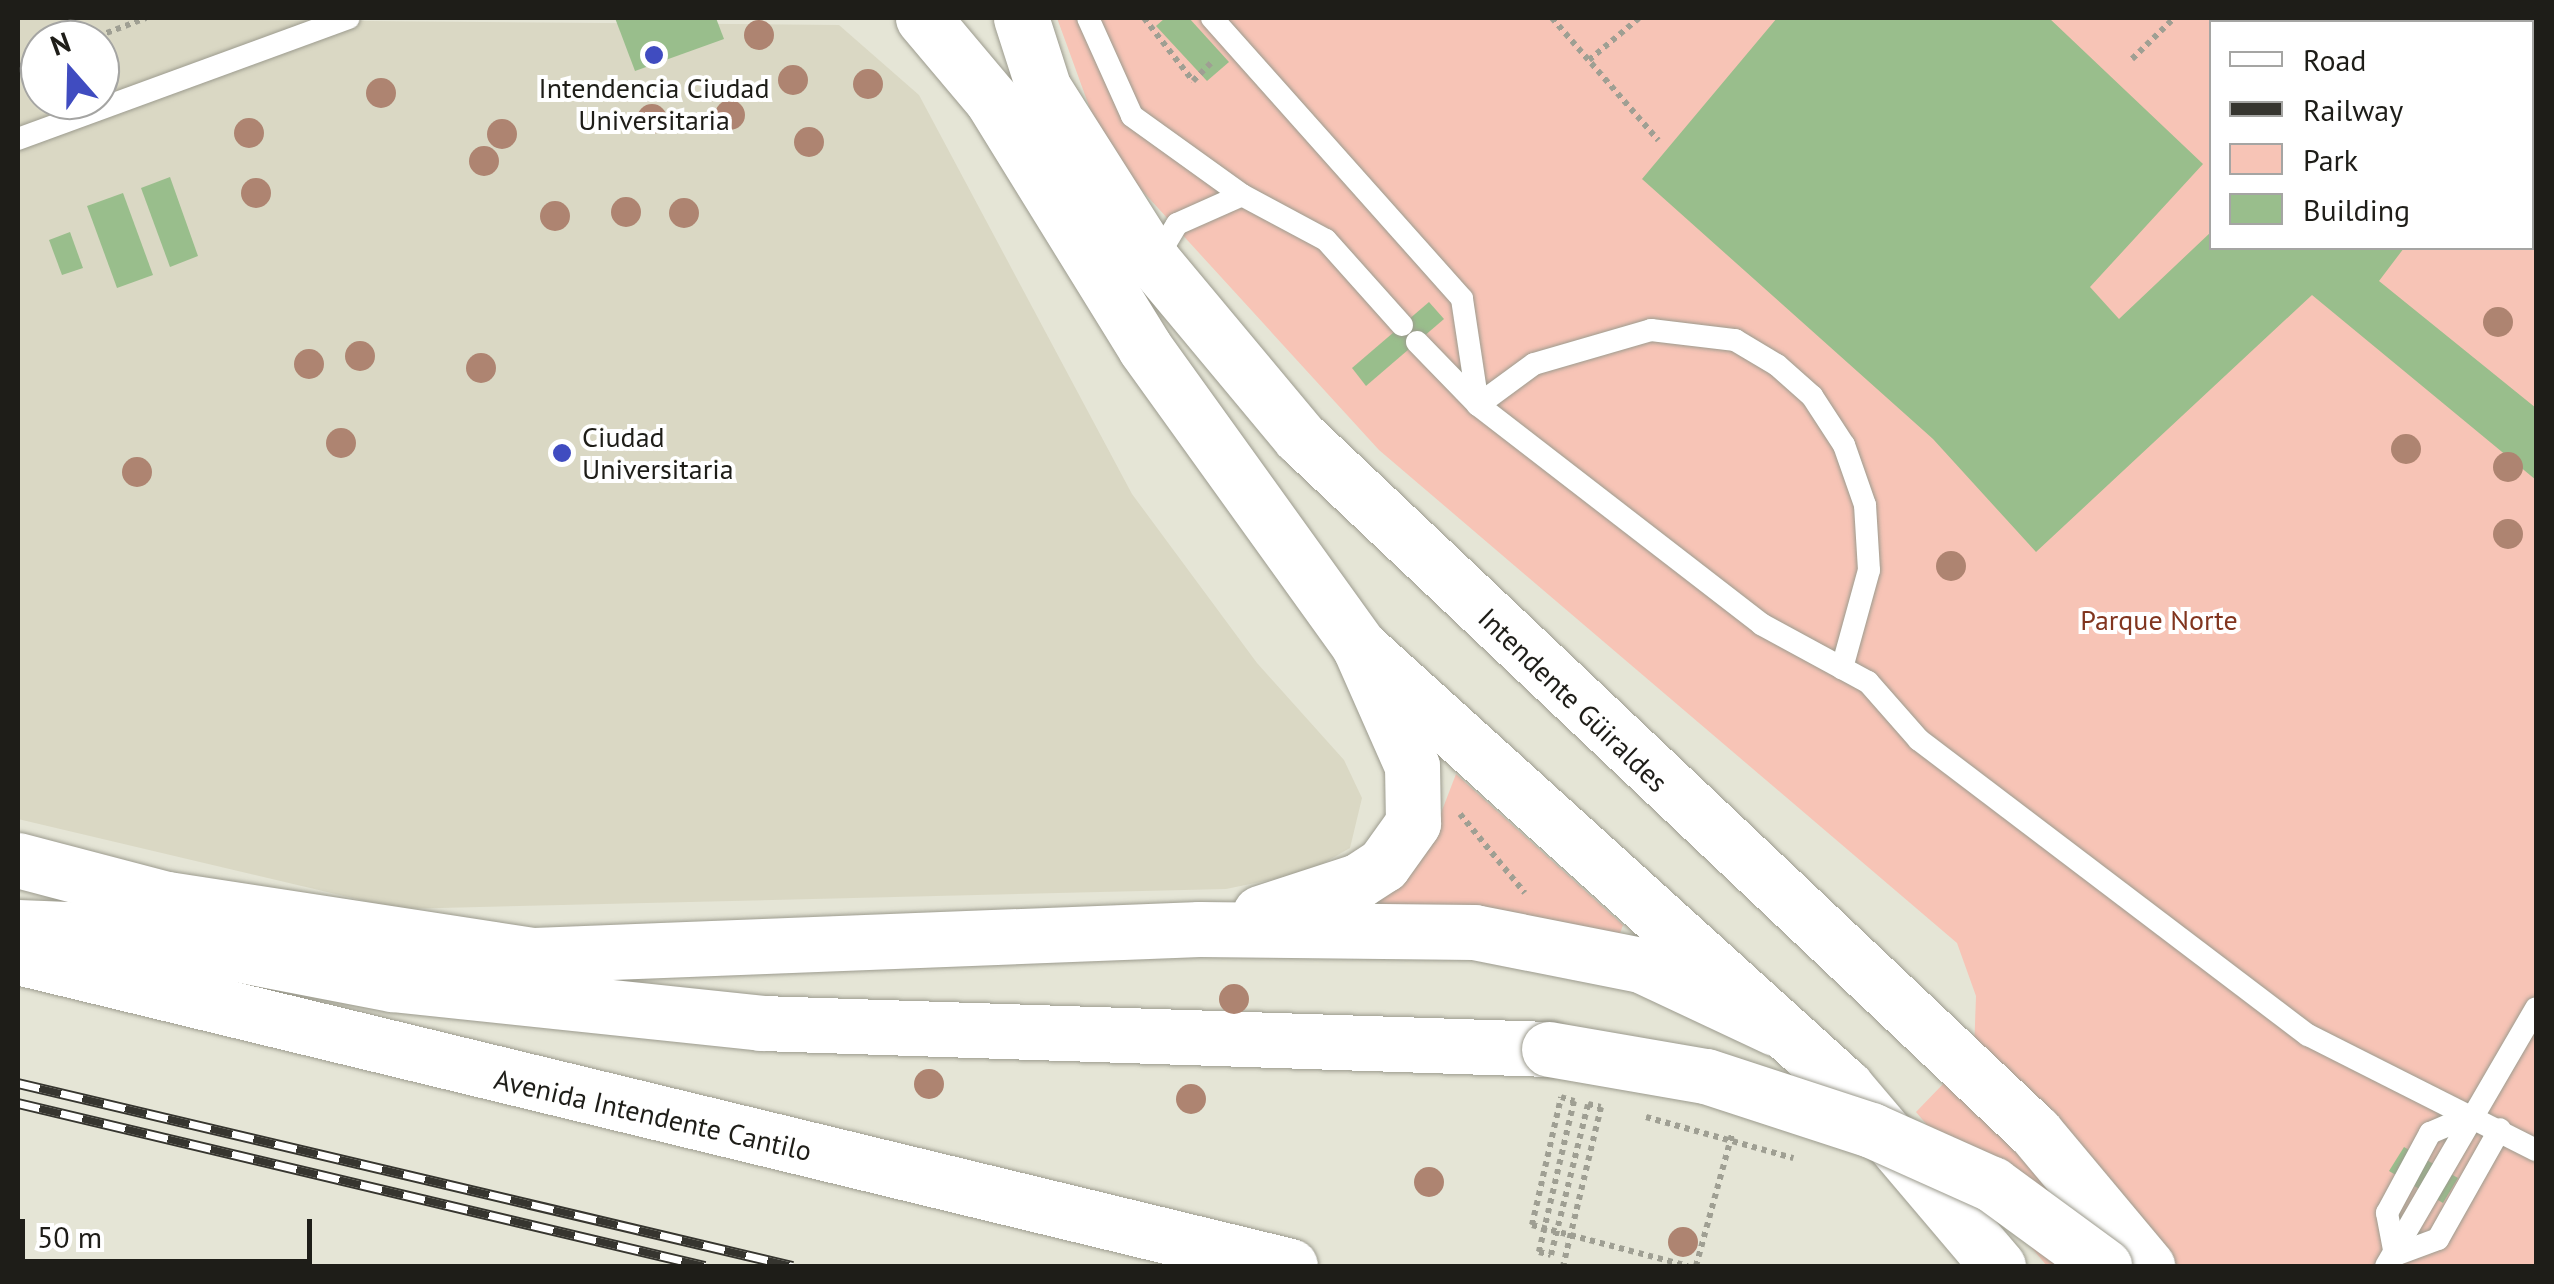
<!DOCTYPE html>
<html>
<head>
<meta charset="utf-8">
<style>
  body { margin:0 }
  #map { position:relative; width:2554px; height:1284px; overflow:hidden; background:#e5e5d6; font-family:"PT Sans",sans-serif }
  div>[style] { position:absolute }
  .built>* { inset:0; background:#dad8c4 }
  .green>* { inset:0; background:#f7c4b6 }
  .building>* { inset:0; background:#99be8c }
  .path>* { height:6px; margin-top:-3px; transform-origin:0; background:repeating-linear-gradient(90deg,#9f9f93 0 5px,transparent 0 10px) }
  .roads { filter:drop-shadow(0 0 2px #9c9b8e) drop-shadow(0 0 2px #9c9b8e) }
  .lane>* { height:22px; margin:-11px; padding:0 11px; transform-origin:11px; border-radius:11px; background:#fff }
  .secondary>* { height:55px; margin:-27.5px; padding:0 27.5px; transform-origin:27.5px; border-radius:27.5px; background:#fff }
  .highway>* { height:55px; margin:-27.5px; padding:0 27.5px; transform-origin:27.5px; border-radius:27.5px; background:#fff }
  .rail>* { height:11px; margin-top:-5.5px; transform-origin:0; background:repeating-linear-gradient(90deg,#fff 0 22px,#36352f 0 44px); box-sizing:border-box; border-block:2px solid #36352f }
  .path-bridge>* { height:6px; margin-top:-3px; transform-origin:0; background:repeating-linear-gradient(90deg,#9f9f93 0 5px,transparent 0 10px) }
  .bridges { filter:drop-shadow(0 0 2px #9c9b8e) drop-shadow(0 0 2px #9c9b8e) }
  .highway-bridge>* { height:55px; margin:-27.5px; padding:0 27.5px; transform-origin:27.5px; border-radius:27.5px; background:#fff }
  .trees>* { width:30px; height:30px; margin:-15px; border-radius:50%; background:#ae8471 }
  .dots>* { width:28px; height:28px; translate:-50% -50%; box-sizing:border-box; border:5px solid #fff; border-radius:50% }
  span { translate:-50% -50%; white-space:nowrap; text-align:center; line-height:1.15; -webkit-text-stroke:8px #fff; paint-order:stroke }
  .poi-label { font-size:28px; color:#1e1d18 }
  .left { translate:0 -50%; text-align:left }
  .park-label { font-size:28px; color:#81351f }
  .street-label { font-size:28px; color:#1e1d18 }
  .frame { position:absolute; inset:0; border:20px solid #1e1d18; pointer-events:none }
  .legend { position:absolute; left:2209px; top:20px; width:325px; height:230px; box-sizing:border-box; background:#fff; border:2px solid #a5a5a3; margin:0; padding:12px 18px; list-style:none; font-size:30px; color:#1e1d18 }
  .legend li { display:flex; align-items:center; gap:20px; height:50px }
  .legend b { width:50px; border:2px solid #a5a5a3 }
  .north { position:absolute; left:20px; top:20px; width:100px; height:100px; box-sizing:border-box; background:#fff; border:2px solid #a5a5a3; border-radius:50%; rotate:340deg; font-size:28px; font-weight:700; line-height:40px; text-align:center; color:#1e1d18 }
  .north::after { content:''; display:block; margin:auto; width:35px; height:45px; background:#404cc0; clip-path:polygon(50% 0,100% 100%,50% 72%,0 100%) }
  .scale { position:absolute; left:20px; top:1219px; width:292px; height:45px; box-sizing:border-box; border:5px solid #1e1d18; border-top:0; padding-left:12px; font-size:30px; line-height:35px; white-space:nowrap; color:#1e1d18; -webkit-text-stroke:8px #fff; paint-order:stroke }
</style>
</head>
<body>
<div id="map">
  <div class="built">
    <i style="clip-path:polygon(evenodd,18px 18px,839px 25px,919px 95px,1132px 494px,1257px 663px,1344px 760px,1362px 798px,1350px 848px,1308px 872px,1226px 889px,399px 909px,18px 819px,18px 18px,40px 40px,100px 40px,100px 100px,40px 100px,40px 40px)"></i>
  </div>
  <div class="green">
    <i style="clip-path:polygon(evenodd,1057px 18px,2536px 18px,2536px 1266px,2047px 1266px,1916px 1112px,1974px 1052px,1976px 996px,1957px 943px,1379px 450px,1105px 150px,1057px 18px,2212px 22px,2532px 22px,2532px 248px,2212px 248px,2212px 22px)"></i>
    <i style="clip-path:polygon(1456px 774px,1623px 925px,1619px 936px,1375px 904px,1428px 847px)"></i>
  </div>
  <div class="building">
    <i style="clip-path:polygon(615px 18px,716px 18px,724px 39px,635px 71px)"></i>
    <i style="clip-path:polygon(1165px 18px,1189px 18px,1229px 62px,1207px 81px,1156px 26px)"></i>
    <i style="clip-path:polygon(1777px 18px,2049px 18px,2203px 164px,2090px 287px,2119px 319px,2212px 231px,2212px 248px,2404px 248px,2379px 281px,2536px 408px,2536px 480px,2312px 295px,2036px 552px,1933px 439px,1642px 179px)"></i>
    <i style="clip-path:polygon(170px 177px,198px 256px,170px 267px,141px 188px)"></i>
    <i style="clip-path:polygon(123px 193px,153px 275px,117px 288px,87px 206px)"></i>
    <i style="clip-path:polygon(70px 232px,83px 268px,62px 275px,49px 240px)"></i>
    <i style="clip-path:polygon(1429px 302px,1444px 319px,1366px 386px,1352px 368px)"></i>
    <i style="clip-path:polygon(2404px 1147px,2458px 1178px,2443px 1203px,2389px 1171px)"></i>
  </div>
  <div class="path">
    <i style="left:1144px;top:18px;width:80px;rotate:52.1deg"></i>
    <i style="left:1193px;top:81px;width:28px;rotate:-45deg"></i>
    <i style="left:1552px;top:18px;width:162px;rotate:49deg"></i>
    <i style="left:88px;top:40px;width:62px;rotate:-20.8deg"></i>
    <i style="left:2132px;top:59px;width:59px;rotate:-44.3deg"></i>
    <i style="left:1589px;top:60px;width:65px;rotate:-40deg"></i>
    <i style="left:18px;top:67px;width:24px;rotate:-22deg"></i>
    <i style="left:1460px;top:814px;width:102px;rotate:50.6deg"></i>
    <i style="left:1646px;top:1117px;width:153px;rotate:15.6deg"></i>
    <i style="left:1532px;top:1225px;width:161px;rotate:14.7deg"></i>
    <i style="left:1696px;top:1266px;width:137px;rotate:-74.7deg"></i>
  </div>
  <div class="roads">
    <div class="lane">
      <i style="left:1088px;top:18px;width:107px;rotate:65.8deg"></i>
      <i style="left:1132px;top:116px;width:135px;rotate:35.7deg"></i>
      <i style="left:1242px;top:195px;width:95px;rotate:28.2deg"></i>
      <i style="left:1326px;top:240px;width:114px;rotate:48.2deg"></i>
      <i style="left:1212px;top:18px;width:376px;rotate:48.3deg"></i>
      <i style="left:1462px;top:299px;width:107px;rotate:81.4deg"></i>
      <i style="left:1478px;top:405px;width:358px;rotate:37.7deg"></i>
      <i style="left:1761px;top:624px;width:122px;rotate:28.5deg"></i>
      <i style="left:1868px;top:682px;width:77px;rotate:48.7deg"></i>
      <i style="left:1919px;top:740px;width:488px;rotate:37.2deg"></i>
      <i style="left:2308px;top:1035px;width:255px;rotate:26.8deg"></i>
      <i style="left:18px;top:139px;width:352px;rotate:-20.1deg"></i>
      <i style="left:1156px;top:259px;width:41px;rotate:-59deg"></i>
      <i style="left:1177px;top:224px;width:71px;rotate:-24deg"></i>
      <i style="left:1417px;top:342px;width:88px;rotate:45.9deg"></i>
      <i style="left:1478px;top:405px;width:69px;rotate:-36.2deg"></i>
      <i style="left:1534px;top:364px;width:122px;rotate:-16.2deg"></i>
      <i style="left:1651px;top:330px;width:85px;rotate:6.8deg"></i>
      <i style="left:1735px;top:340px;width:49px;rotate:30.8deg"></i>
      <i style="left:1777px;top:365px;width:47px;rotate:41.5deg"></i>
      <i style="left:1812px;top:396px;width:59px;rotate:56.9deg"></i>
      <i style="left:1844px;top:445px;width:64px;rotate:70.7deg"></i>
      <i style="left:1865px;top:505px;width:65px;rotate:86.5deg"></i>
      <i style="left:1869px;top:570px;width:102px;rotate:105.4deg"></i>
      <i style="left:2395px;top:1255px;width:43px;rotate:-100.8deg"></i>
      <i style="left:2387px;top:1213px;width:91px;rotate:-61.7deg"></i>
      <i style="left:2430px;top:1133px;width:46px;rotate:-23.2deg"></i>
      <i style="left:2395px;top:1255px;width:46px;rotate:-20.4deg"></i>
      <i style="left:2438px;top:1239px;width:126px;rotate:-60.6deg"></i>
      <i style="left:2386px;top:1266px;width:298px;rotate:-59.8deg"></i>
    </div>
    <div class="secondary">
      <i style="left:923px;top:18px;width:107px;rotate:49.9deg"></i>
      <i style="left:992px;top:100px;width:291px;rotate:58.3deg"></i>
      <i style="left:1145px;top:348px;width:367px;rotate:54.3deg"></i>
      <i style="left:1359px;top:646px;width:657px;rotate:42.16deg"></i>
      <i style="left:1846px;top:1087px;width:235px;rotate:49.7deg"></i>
      <i style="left:1021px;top:18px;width:111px;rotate:72.2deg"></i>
      <i style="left:1046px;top:92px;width:201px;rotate:57.6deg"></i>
      <i style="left:1154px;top:262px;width:228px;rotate:50.2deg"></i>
      <i style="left:1300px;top:437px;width:1012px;rotate:43.4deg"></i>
      <i style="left:2035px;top:1132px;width:175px;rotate:50.1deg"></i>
    </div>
    <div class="highway">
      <i style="left:18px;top:860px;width:154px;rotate:14.7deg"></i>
      <i style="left:167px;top:899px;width:371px;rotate:8.7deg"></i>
      <i style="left:534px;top:955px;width:666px;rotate:-2.24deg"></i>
      <i style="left:1199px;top:929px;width:275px;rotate:0.6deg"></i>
      <i style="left:1474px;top:932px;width:170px;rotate:11.2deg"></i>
      <i style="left:1641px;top:965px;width:148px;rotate:25.2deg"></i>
      <i style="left:1260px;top:913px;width:103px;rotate:-18.1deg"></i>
      <i style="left:1358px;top:881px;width:30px;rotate:-33deg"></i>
      <i style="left:1383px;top:865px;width:52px;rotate:-54.5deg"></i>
      <i style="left:1413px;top:823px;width:57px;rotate:-91deg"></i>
      <i style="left:1412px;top:766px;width:131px;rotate:-113.8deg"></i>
      <i style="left:18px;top:927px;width:99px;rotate:2.3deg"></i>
      <i style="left:117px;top:931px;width:281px;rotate:10.9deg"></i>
      <i style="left:393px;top:984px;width:370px;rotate:6deg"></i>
      <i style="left:761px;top:1023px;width:788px;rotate:1.89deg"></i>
      <i style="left:18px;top:957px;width:1309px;rotate:13.65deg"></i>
    </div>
  </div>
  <div class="rail">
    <i style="left:18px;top:1083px;width:796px;rotate:13.29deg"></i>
    <i style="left:18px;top:1103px;width:706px;rotate:13.35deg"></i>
  </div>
  <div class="path-bridge">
    <i style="left:1532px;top:1225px;width:131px;rotate:-77.2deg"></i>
    <i style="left:1561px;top:1097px;width:14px;rotate:17deg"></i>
    <i style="left:1574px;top:1101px;width:155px;rotate:103.1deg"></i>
    <i style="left:1539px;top:1252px;width:12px;rotate:14deg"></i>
    <i style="left:1551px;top:1255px;width:155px;rotate:-76.2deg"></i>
    <i style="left:1588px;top:1104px;width:13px;rotate:13deg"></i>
    <i style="left:1601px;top:1107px;width:163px;rotate:103.4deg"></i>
  </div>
  <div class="bridges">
    <div class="highway-bridge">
      <i style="left:1549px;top:1049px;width:159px;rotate:9.8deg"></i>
      <i style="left:1706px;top:1076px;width:174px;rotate:18.1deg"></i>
      <i style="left:1871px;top:1130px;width:133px;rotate:24.1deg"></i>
      <i style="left:1992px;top:1184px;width:139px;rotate:36.2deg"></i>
    </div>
  </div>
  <div class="trees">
    <i style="left:759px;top:35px"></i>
    <i style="left:793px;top:80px"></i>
    <i style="left:868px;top:84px"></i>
    <i style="left:381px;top:93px"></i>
    <i style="left:730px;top:115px"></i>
    <i style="left:652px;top:119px"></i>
    <i style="left:249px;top:133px"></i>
    <i style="left:502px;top:134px"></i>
    <i style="left:809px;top:142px"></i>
    <i style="left:484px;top:161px"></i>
    <i style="left:256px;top:193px"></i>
    <i style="left:626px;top:212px"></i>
    <i style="left:684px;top:213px"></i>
    <i style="left:555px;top:216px"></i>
    <i style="left:2498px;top:322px"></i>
    <i style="left:360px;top:356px"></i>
    <i style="left:309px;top:364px"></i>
    <i style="left:481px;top:368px"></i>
    <i style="left:341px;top:443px"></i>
    <i style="left:2406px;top:449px"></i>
    <i style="left:2508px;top:467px"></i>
    <i style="left:137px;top:472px"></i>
    <i style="left:2508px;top:534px"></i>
    <i style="left:1951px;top:566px"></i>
    <i style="left:1234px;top:999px"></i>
    <i style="left:929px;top:1084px"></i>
    <i style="left:1191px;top:1099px"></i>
    <i style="left:1429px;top:1182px"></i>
    <i style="left:1683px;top:1242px"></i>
  </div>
  <div class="dots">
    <i style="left:654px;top:55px;background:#404cc0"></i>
    <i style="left:562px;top:453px;background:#404cc0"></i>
  </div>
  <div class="poi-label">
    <span style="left:654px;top:104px">Intendencia Ciudad<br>Universitaria</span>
    <span class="left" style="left:582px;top:453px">Ciudad<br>Universitaria</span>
  </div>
  <div class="park-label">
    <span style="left:2159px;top:620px">Parque Norte</span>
  </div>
  <div class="street-label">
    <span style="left:1573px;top:700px;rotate:44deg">Intendente Güiraldes</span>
    <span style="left:653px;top:1115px;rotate:13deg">Avenida Intendente Cantilo</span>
  </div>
  <div class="frame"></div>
  <ul class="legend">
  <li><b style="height:12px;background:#fff"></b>Road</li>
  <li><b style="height:12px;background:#36352f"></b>Railway</li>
  <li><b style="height:28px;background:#f7c4b6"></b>Park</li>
  <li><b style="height:28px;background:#99be8c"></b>Building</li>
  </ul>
  <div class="north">N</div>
  <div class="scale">50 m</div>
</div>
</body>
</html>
